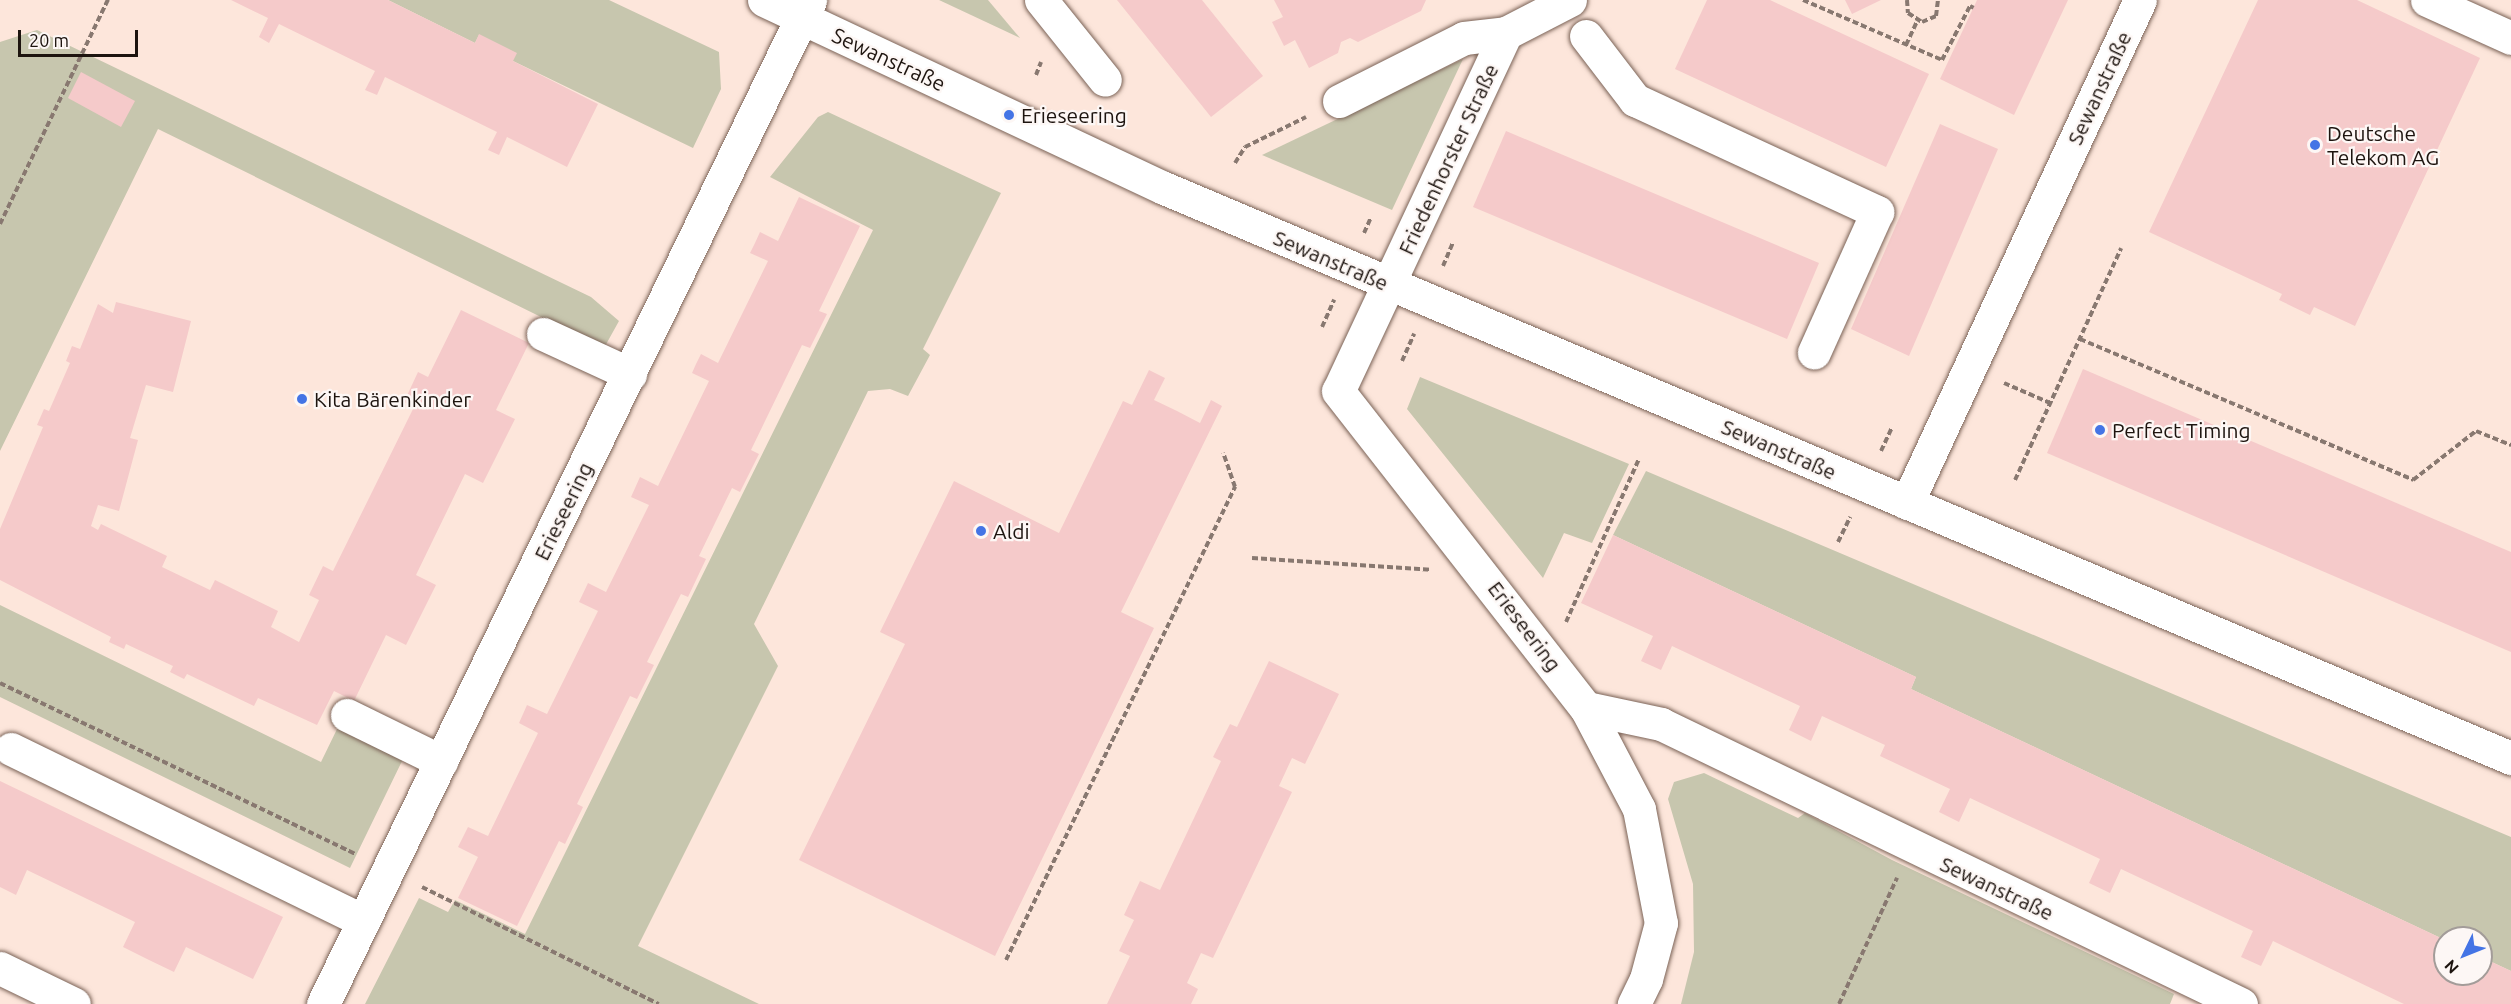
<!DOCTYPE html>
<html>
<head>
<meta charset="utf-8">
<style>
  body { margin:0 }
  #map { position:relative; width:2511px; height:1004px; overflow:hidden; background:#fde6db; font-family:Ubuntu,sans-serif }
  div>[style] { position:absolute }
  .green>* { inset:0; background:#c7c6ae }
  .building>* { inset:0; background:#f5caca }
  .path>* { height:4px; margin-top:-2px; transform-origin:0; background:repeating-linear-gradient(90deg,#887870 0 6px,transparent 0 9px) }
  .roads { filter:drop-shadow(0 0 2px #7a6256) drop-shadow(0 0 2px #7a6256) }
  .minor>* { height:33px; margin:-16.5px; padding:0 16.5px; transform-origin:16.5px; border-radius:16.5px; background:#fff }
  .dots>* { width:16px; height:16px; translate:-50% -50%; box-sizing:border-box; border:3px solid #fdf7f5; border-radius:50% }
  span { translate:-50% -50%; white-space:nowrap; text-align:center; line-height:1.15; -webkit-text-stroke:4.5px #fdf7f5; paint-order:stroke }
  .street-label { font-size:21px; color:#1d140f }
  .poi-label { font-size:21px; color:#1d140f }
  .left { translate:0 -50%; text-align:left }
  .north { position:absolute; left:2433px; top:926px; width:60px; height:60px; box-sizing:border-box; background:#fdf7f5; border:2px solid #a39c99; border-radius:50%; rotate:227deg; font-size:16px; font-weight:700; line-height:24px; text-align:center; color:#1d140f }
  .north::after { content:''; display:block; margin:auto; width:21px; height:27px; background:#4474e5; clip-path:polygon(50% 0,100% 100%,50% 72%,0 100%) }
  .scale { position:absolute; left:18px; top:30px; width:120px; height:27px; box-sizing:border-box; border:3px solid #1d140f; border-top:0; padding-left:8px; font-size:18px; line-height:21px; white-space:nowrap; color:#1d140f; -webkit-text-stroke:4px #fdf7f5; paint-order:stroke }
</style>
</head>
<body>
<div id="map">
  <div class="green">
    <i style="clip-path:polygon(388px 0,609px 0,719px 52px,721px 89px,693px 148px,513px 61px,479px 35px,475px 43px)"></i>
    <i style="clip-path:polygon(939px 0,988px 0,1020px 38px)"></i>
    <i style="clip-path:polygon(37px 30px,591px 297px,619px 321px,604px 348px,158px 129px,0 451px,0 42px)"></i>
    <i style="clip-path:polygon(1463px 59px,1392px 210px,1262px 155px)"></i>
    <i style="clip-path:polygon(828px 112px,1001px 193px,923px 349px,930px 355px,908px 396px,890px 389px,868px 391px,754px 624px,778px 666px,638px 946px,759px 1004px,365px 1004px,419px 898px,448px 912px,455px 900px,525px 934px,873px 230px,770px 177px,818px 117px)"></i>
    <i style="clip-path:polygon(1420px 377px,1629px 464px,1592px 543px,1564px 533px,1543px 578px,1407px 409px)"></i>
    <i style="clip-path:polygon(1646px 471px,2511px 837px,2511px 971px,2481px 957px,2481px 938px,2445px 940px,1911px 689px,1916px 677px,1613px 535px)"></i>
    <i style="clip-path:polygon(0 605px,321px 762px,339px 725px,404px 757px,350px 868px,0 697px)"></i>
    <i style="clip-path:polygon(1704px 773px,1798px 818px,1805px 813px,1892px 860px,2174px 994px,2170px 1004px,1681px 1004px,1694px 952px,1693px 884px,1668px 799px,1674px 782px)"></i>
  </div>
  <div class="building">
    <i style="clip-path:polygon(231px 0,388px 0,475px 43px,479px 34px,517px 53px,513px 61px,598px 104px,567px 167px,507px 137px,499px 155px,488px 150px,497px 132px,385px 77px,377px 95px,365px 90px,375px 71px,279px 24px,269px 43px,259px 37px,268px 18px)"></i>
    <i style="clip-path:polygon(1117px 0,1202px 0,1263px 76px,1211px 117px)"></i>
    <i style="clip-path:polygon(1274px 0,1426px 0,1421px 11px,1358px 42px,1350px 38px,1341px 42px,1338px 53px,1309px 68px,1295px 40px,1284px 46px,1272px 22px,1283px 17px)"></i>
    <i style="clip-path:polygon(1707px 0,1770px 0,1929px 74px,1886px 167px,1675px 69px)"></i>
    <i style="clip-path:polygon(1845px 0,1881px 0,1852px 14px)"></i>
    <i style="clip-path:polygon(1977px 0,2068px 0,2014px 115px,1940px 79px)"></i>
    <i style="clip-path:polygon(2258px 0,2357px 0,2480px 58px,2355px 326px,2314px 307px,2310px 315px,2279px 300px,2282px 294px,2149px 232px)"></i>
    <i style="clip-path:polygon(81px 72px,135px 101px,121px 127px,68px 98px)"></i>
    <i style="clip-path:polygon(1940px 124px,1998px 149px,1909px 356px,1851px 329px)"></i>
    <i style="clip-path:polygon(1506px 131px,1819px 263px,1787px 339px,1473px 207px)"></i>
    <i style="clip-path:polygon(799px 197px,860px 226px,819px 311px,827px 314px,810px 348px,802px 345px,751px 450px,759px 454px,740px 492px,732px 488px,699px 556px,706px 559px,688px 597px,681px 594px,647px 662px,654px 665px,637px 699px,630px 696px,577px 804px,583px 807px,565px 844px,559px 841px,517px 926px,458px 898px,478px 857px,458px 847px,468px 827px,488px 836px,538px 733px,519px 723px,527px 705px,547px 714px,598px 611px,579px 602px,588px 583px,606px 592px,649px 505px,631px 497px,640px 477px,658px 486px,709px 381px,692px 373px,696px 364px,701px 354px,718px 363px,768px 261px,750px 253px,755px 243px,760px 232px,778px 241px)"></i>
    <i style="clip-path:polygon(116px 302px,191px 321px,173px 392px,146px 385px,130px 438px,138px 440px,119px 511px,98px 505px,91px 526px,98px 530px,101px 524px,167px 556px,162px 567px,210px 590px,215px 580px,278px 611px,271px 627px,299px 642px,319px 600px,309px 595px,323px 566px,333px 571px,414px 407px,404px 402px,418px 372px,428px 377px,461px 310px,529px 343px,496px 410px,515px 419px,483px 483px,465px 474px,416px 575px,436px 585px,406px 645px,386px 635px,354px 701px,334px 691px,317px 725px,258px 698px,254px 706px,187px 674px,184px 679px,170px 672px,173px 666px,126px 644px,124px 649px,109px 642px,111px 637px,0 580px,0 529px,43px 427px,37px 425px,44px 409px,49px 411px,70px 363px,66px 361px,72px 346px,80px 349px,98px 304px,113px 313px)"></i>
    <i style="clip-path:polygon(2083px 369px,2511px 552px,2511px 652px,2047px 453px)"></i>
    <i style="clip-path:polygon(1149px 370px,1165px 378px,1154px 400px,1177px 411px,1200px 423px,1211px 400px,1222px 406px,1121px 612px,1154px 628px,995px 956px,799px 860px,905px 644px,880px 632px,954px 481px,1059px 533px,1123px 401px,1132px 405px)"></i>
    <i style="clip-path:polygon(1613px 535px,1916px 677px,1911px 689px,2445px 940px,2445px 974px,2481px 974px,2481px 957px,2511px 971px,2511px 1004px,2404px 1004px,2273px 941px,2261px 966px,2241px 957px,2253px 931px,2121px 869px,2110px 893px,2089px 883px,2100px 859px,1970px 798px,1959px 822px,1939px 812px,1950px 789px,1880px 756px,1885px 745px,1822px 716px,1811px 741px,1789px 730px,1800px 706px,1672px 646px,1661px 670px,1641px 661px,1653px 636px,1581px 603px)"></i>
    <i style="clip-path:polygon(1269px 661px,1339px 694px,1305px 764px,1292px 758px,1279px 786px,1292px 792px,1213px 958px,1201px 953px,1187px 983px,1198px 989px,1191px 1004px,1107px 1004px,1130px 956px,1119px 951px,1134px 920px,1124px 915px,1140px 881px,1160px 890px,1221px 761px,1213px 757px,1230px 724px,1237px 727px)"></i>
    <i style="clip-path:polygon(0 781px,283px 917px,253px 979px,186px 947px,174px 972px,147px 959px,123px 947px,135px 922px,27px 870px,16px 895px,0 887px)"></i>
  </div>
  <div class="path">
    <i style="left:1803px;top:0;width:151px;rotate:23.3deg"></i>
    <i style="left:1942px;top:60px;width:61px;rotate:-62.6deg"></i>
    <i style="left:1970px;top:6px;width:4px;rotate:27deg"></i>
    <i style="left:1907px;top:0;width:13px;rotate:86deg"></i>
    <i style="left:1908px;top:13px;width:17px;rotate:33deg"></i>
    <i style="left:1922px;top:22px;width:15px;rotate:-23deg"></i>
    <i style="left:1936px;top:16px;width:16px;rotate:-83deg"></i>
    <i style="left:1906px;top:45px;width:26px;rotate:-65deg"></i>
    <i style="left:1036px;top:75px;width:14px;rotate:-69deg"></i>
    <i style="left:1235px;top:163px;width:19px;rotate:-58deg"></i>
    <i style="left:1245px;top:147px;width:68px;rotate:-26.2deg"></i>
    <i style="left:0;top:224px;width:249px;rotate:-64.3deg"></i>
    <i style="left:1364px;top:233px;width:17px;rotate:-66deg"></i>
    <i style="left:1443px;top:266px;width:26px;rotate:-67deg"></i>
    <i style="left:1322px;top:327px;width:30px;rotate:-66deg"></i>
    <i style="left:2080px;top:339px;width:362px;rotate:22.9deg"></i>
    <i style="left:2413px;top:480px;width:80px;rotate:-37.9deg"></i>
    <i style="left:2476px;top:431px;width:38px;rotate:22deg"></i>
    <i style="left:1402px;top:361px;width:30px;rotate:-66deg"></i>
    <i style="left:2004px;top:383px;width:50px;rotate:23.5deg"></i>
    <i style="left:1881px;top:451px;width:26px;rotate:-65deg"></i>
    <i style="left:2015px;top:480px;width:255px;rotate:-65.4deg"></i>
    <i style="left:1838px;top:542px;width:28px;rotate:-64deg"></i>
    <i style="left:1252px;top:558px;width:179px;rotate:3.8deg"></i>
    <i style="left:1566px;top:622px;width:179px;rotate:-65.9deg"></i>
    <i style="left:0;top:683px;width:395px;rotate:25.7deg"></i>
    <i style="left:422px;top:887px;width:264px;rotate:26.3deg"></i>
    <i style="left:1006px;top:960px;width:526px;rotate:-64.17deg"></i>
    <i style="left:1235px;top:487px;width:36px;rotate:-109deg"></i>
    <i style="left:1839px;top:1004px;width:139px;rotate:-65.3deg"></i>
  </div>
  <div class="roads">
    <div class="minor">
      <i style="left:764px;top:0;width:442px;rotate:25.2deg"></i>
      <i style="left:1164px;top:188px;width:1463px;rotate:22.94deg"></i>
      <i style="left:1041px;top:0;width:102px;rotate:51.3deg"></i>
      <i style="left:2427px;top:0;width:92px;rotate:24.3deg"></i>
      <i style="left:1506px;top:33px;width:395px;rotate:115.1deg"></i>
      <i style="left:1338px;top:391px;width:402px;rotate:52deg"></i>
      <i style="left:1586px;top:708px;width:114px;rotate:62.3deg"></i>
      <i style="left:1639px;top:809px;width:116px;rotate:79.1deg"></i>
      <i style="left:1661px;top:923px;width:58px;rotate:105deg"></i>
      <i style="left:1646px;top:979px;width:28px;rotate:116deg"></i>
      <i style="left:1586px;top:36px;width:81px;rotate:52.6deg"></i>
      <i style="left:1635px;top:100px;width:267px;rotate:24.8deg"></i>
      <i style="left:1877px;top:212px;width:154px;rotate:114.2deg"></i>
      <i style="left:1339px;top:101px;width:140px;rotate:-26.7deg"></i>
      <i style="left:1464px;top:38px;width:42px;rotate:-6.8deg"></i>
      <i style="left:1506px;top:33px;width:72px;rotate:-27.3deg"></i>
      <i style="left:543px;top:334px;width:96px;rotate:24.7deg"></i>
      <i style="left:1907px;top:503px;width:554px;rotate:-65.15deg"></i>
      <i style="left:1586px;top:708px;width:77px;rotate:12deg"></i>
      <i style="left:1661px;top:724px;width:644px;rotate:25.77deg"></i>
      <i style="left:347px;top:715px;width:105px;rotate:26.1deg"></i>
      <i style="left:11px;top:749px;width:392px;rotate:26deg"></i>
      <i style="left:0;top:968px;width:82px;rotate:25.9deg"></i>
      <i style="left:323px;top:1004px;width:1116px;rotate:-64.12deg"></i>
    </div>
  </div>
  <div class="dots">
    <i style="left:1009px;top:115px;background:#4474e5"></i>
    <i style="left:2315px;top:145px;background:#4474e5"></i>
    <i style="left:302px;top:399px;background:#4474e5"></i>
    <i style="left:2100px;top:430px;background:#4474e5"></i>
    <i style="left:981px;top:531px;background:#4474e5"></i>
  </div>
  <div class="street-label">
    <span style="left:889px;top:59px;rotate:25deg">Sewanstraße</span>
    <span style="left:2099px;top:88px;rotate:-65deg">Sewanstraße</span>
    <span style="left:1448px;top:159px;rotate:-65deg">Friedenhorster Straße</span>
    <span style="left:1331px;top:260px;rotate:23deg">Sewanstraße</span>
    <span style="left:1779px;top:449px;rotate:23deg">Sewanstraße</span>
    <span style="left:563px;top:511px;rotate:-64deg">Erieseering</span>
    <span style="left:1525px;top:626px;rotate:53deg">Erieseering</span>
    <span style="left:1997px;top:888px;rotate:25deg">Sewanstraße</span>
  </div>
  <div class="poi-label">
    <span class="left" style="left:1021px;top:115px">Erieseering</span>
    <span class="left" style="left:2327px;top:145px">Deutsche<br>Telekom AG</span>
    <span class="left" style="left:314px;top:399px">Kita Bärenkinder</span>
    <span class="left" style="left:2112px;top:430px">Perfect Timing</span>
    <span class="left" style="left:993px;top:531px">Aldi</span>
  </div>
  <div class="north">N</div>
  <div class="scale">20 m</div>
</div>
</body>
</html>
